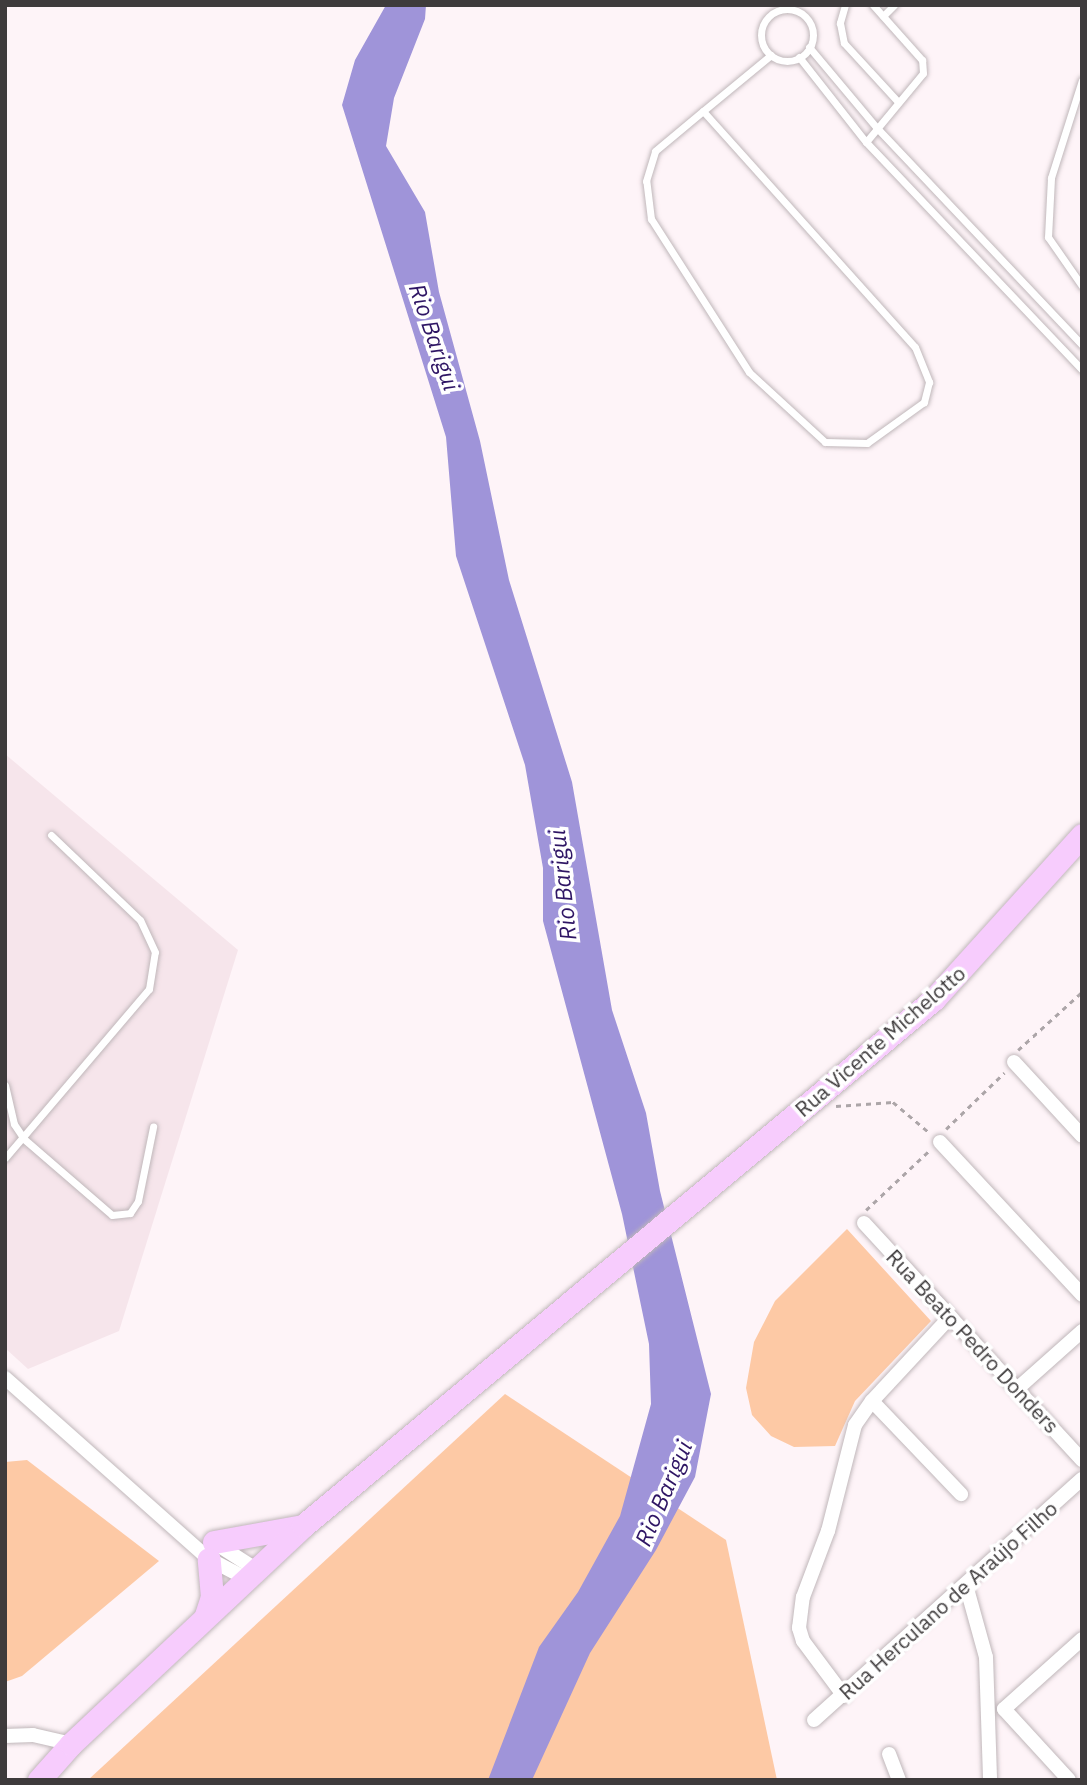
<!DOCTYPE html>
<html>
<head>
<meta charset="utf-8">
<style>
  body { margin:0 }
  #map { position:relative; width:1087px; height:1785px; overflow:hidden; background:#fef4f8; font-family:"IBM Plex Sans",sans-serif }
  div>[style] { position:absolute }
  .built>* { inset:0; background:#f6e5eb }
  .green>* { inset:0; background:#fdc9a5 }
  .water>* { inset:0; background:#9f94d9 }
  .path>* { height:2.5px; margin-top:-1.25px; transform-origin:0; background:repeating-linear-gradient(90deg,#aca5a8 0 5px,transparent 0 10px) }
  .roads { filter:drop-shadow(0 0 2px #c0b7ba) drop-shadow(0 0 2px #c0b7ba) }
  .service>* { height:7px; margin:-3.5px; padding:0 3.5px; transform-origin:3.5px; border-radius:3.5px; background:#fff }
  .service>.ring { margin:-3.5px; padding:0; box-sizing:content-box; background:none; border:7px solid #fff; border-radius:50% }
  .minor>* { height:14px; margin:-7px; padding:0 7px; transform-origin:7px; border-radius:7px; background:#fff }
  .primary>* { height:23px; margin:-11.5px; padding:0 11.5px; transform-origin:11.5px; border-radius:11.5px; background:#f7ccfd }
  span { translate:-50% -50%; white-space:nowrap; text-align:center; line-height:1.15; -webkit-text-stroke:7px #fff; paint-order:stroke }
  .street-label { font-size:21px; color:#3e3b3c }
  .water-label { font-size:23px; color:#2e1564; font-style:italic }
  .frame { position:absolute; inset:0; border:7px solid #3e3b3c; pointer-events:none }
</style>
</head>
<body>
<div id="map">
  <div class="built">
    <i style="clip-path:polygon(5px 754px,238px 950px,119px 1331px,28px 1369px,5px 1348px)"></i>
  </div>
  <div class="green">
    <i style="clip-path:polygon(847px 1229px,931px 1321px,855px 1401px,835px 1446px,794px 1447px,771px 1436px,752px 1415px,746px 1388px,754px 1342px,775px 1301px)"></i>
    <i style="clip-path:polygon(505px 1394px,726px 1540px,777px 1780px,88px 1780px)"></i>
    <i style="clip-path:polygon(27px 1460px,159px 1561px,22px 1676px,5px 1682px,5px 1462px)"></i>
  </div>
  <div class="water">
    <i style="clip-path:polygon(386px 5px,426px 5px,425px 19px,394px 98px,386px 146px,425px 212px,439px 292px,480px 441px,509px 580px,572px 782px,612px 1010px,646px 1113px,660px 1191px,711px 1394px,695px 1477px,656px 1550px,590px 1653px,532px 1780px,488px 1780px,539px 1647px,578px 1592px,620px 1516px,651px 1404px,649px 1344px,622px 1214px,543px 921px,543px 868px,525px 765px,456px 556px,446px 437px,342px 105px,355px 60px)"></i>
  </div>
  <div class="path">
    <i style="left:1018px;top:1050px;width:86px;rotate:-42.2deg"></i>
    <i style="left:836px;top:1106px;width:57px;rotate:-4deg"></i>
    <i style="left:893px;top:1102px;width:48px;rotate:40deg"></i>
    <i style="left:946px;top:1129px;width:81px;rotate:-44deg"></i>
    <i style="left:866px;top:1210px;width:88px;rotate:-43.2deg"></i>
  </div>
  <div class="roads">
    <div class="service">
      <i style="left:845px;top:5px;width:19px;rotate:106deg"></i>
      <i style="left:840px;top:23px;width:20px;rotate:79deg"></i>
      <i style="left:844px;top:43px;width:80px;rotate:47.5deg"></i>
      <i class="ring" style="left:761px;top:9px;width:45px;height:45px"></i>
      <i style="left:883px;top:16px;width:16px;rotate:-45deg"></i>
      <i style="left:809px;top:47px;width:106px;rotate:50deg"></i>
      <i style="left:877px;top:128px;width:299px;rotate:46.6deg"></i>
      <i style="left:799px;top:57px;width:108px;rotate:51.8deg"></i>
      <i style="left:866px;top:142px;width:314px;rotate:46.5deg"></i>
      <i style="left:1082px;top:80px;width:103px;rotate:107.6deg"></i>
      <i style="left:1051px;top:178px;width:59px;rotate:92.9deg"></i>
      <i style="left:1048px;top:237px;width:60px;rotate:55.2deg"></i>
      <i style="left:703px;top:111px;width:317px;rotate:48.1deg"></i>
      <i style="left:915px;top:347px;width:38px;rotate:68deg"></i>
      <i style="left:929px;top:382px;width:21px;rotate:104deg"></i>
      <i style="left:924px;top:402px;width:70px;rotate:144.3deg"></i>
      <i style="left:867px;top:443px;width:42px;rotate:-178.6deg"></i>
      <i style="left:825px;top:442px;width:103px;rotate:-137.4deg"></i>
      <i style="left:749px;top:372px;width:182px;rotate:-122.6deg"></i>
      <i style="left:651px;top:219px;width:38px;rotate:-97deg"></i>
      <i style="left:646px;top:181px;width:31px;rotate:-73deg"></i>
      <i style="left:655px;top:151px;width:62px;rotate:-39.8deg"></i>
      <i style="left:703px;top:111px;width:88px;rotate:-39.5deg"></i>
      <i style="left:866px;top:142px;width:89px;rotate:-50.4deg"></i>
      <i style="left:923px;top:73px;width:13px;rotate:-94deg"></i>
      <i style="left:922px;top:60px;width:74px;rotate:-131.7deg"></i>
      <i style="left:5px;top:1085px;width:40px;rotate:77deg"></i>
      <i style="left:14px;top:1124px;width:18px;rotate:56deg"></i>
      <i style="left:24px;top:1139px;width:116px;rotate:40.8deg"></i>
      <i style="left:112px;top:1215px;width:18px;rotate:-6deg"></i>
      <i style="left:130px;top:1213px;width:14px;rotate:-56deg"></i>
      <i style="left:138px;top:1201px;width:76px;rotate:-78.5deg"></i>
      <i style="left:5px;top:1158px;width:222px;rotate:-49.6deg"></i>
      <i style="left:149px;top:989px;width:37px;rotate:-81deg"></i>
      <i style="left:155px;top:952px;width:35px;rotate:-115deg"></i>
      <i style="left:140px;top:920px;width:123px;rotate:-136.3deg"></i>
    </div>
    <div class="minor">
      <i style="left:1014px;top:1062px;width:100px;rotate:47.4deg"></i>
      <i style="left:940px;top:1142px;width:209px;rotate:47.1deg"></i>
      <i style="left:864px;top:1223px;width:322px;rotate:47.4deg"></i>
      <i style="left:5px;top:1378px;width:273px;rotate:41.6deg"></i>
      <i style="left:209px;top:1559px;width:43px;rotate:27.8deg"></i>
      <i style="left:1017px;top:1389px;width:87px;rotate:-41.7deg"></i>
      <i style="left:872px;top:1401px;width:129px;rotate:46.3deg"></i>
      <i style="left:215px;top:1543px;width:50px;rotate:32.7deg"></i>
      <i style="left:966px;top:1585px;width:75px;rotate:74.5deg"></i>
      <i style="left:986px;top:1657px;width:123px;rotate:88.1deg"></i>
      <i style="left:844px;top:1696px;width:69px;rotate:-126.7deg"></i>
      <i style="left:803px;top:1641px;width:14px;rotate:-107deg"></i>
      <i style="left:799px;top:1628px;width:31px;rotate:-83deg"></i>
      <i style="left:803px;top:1597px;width:71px;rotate:-69.3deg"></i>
      <i style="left:828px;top:1531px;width:109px;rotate:-75.7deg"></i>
      <i style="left:855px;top:1425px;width:29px;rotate:-55deg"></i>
      <i style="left:872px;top:1401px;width:115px;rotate:-47.1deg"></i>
      <i style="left:1004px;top:1709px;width:105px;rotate:-41.9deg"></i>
      <i style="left:1004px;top:1709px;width:96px;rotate:47.5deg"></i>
      <i style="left:814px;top:1720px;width:360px;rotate:-42deg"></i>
      <i style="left:5px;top:1736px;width:28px;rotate:-2deg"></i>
      <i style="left:33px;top:1735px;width:39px;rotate:13deg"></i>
      <i style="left:889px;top:1754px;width:28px;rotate:69deg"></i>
    </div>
    <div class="primary">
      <i style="left:214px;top:1542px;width:90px;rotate:-10.2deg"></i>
      <i style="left:206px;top:1615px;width:19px;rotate:-72deg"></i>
      <i style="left:212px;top:1597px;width:38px;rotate:-95deg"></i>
      <i style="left:39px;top:1780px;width:48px;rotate:-48.4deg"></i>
      <i style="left:71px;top:1744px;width:318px;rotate:-43.2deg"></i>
      <i style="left:303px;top:1526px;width:822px;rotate:-39.87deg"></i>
      <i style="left:934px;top:999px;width:221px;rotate:-47.9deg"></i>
    </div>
  </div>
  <div class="street-label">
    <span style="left:880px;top:1041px;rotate:-41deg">Rua Vicente Michelotto</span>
    <span style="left:973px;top:1341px;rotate:47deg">Rua Beato Pedro Donders</span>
    <span style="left:948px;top:1600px;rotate:-42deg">Rua Herculano de Araújo Filho</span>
  </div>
  <div class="water-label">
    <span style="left:435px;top:337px;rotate:71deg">Rio Barigui</span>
    <span style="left:562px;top:885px;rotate:-96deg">Rio Barigui</span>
    <span style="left:663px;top:1493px;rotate:-67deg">Rio Barigui</span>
  </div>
  <div class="frame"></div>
</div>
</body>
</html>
